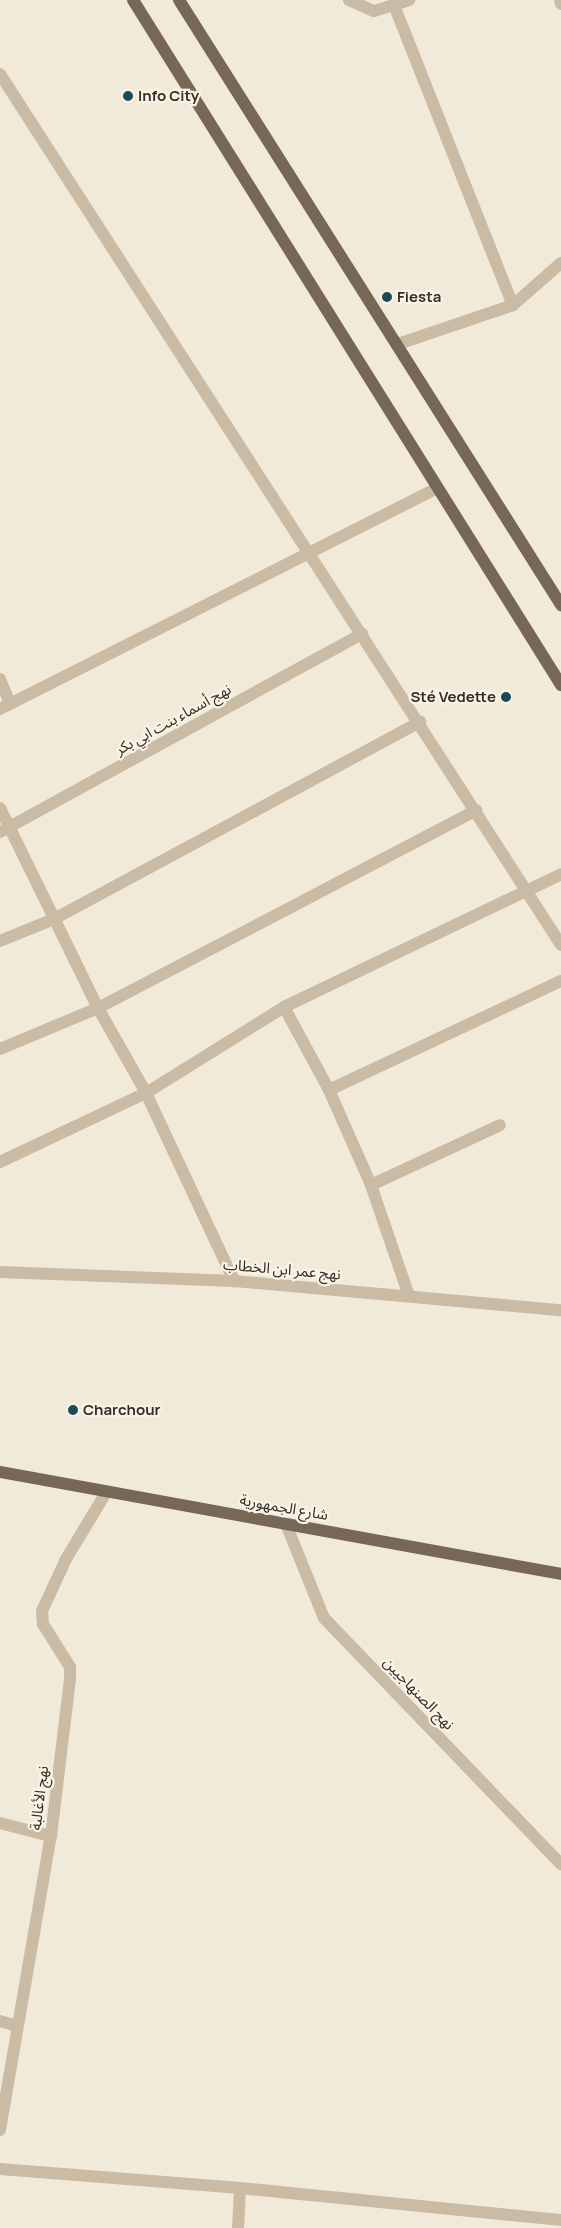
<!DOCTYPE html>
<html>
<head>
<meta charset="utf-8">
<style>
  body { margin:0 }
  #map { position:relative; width:561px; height:2228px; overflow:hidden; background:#f2ead9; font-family:Manrope,"Noto Sans Arabic",sans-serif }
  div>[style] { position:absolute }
  .minor>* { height:12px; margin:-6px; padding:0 6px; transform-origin:6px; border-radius:6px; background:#cabba4 }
  .major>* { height:12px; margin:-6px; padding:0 6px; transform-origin:6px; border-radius:6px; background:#776757 }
  .dots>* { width:14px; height:14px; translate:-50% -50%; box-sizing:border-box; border:2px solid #f9f3e5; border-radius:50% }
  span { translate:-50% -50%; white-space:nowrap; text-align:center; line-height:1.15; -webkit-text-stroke:4.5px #f9f3e5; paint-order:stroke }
  .poi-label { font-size:15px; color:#352d26; font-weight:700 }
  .left { translate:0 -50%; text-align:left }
  .right { translate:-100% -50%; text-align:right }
  .street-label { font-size:15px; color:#352d26 }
</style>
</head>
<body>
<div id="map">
  <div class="minor">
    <i style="left:349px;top:0;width:27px;rotate:24deg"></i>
    <i style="left:374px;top:11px;width:21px;rotate:-17deg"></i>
    <i style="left:394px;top:5px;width:323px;rotate:68.4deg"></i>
    <i style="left:560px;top:0;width:4px;rotate:76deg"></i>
    <i style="left:394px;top:5px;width:16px;rotate:-18deg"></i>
    <i style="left:0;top:74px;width:1036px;rotate:57.21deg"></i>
    <i style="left:398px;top:344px;width:121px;rotate:-18.7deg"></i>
    <i style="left:513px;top:305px;width:64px;rotate:-41.2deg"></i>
    <i style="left:0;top:679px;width:27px;rotate:68deg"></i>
    <i style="left:0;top:709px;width:488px;rotate:-26.8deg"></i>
    <i style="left:0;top:808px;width:223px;rotate:63.9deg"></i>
    <i style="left:98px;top:1008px;width:98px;rotate:60.5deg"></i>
    <i style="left:146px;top:1093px;width:208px;rotate:64.9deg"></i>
    <i style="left:0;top:832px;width:413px;rotate:-28.7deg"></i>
    <i style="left:0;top:941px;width:58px;rotate:-22.2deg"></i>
    <i style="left:54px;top:919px;width:416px;rotate:-28.3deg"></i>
    <i style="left:284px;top:1007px;width:94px;rotate:61.5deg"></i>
    <i style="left:329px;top:1090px;width:104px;rotate:66.1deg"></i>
    <i style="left:371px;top:1185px;width:117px;rotate:71.1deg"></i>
    <i style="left:0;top:1049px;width:106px;rotate:-22.7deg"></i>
    <i style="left:98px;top:1008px;width:427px;rotate:-27.6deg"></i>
    <i style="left:329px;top:1090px;width:256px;rotate:-25.2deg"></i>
    <i style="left:0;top:1162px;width:161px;rotate:-25.3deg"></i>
    <i style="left:146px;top:1093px;width:163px;rotate:-31.9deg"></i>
    <i style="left:284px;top:1007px;width:307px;rotate:-25.6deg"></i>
    <i style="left:371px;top:1185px;width:142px;rotate:-24.9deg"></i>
    <i style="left:0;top:1272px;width:234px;rotate:2.2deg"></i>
    <i style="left:234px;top:1281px;width:328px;rotate:5.1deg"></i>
    <i style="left:286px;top:1524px;width:101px;rotate:68deg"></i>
    <i style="left:324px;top:1618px;width:342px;rotate:46.1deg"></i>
    <i style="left:0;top:1823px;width:53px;rotate:14.3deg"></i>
    <i style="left:0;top:2021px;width:18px;rotate:16deg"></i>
    <i style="left:0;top:2130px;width:298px;rotate:-80.2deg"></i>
    <i style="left:51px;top:1836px;width:157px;rotate:-83.1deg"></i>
    <i style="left:70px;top:1680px;width:13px;rotate:-90deg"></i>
    <i style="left:70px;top:1667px;width:51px;rotate:-122.1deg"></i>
    <i style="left:43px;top:1624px;width:13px;rotate:-94deg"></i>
    <i style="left:42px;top:1611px;width:57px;rotate:-65.2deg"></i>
    <i style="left:66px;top:1559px;width:79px;rotate:-58.9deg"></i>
    <i style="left:0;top:2169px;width:241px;rotate:4.5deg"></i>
    <i style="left:240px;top:2188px;width:323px;rotate:5.7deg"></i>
    <i style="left:238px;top:2228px;width:40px;rotate:-87.1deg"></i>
  </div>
  <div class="major">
    <i style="left:133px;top:0;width:808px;rotate:58deg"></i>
    <i style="left:179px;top:0;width:716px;rotate:57.73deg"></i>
    <i style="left:0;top:1472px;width:570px;rotate:10.3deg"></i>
  </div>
  <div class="dots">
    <i style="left:128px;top:96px;background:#1b4957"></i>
    <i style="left:387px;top:297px;background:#1b4957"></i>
    <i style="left:506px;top:697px;background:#1b4957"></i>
    <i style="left:73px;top:1410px;background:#1b4957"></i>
  </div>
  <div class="poi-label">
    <span class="left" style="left:138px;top:96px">Info City</span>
    <span class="left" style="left:397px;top:297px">Fiesta</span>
    <span class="right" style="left:496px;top:697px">Sté Vedette</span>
    <span class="left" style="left:83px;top:1410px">Charchour</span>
  </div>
  <div class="street-label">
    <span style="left:173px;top:719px;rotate:-29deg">نهج أسماء بنت ابي بكر</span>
    <span style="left:282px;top:1269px;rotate:5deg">نهج عمر ابن الخطاب</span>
    <span style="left:284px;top:1507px;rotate:10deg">شارع الجمهورية</span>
    <span style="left:419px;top:1693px;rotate:46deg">نهج الصنهاجيين</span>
    <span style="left:39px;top:1798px;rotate:-83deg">نهج الأغالبة</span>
  </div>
</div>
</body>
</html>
